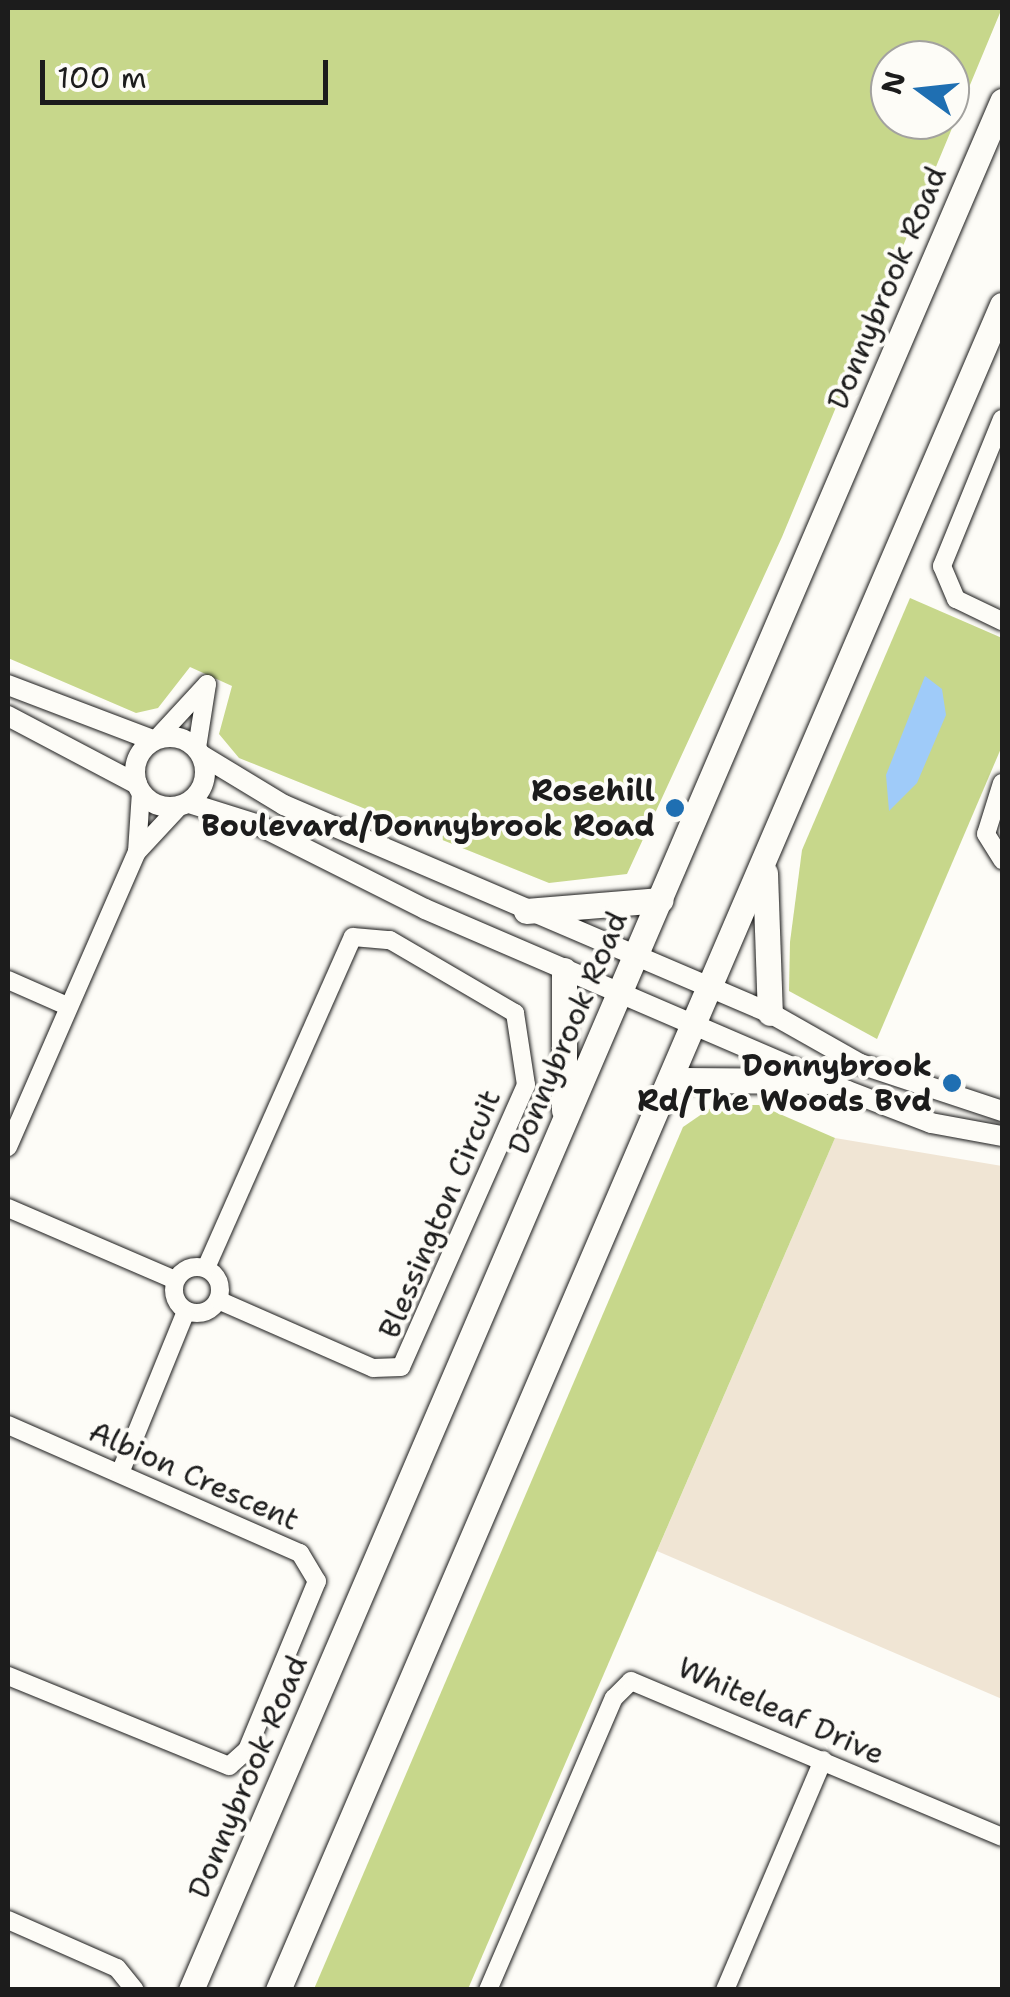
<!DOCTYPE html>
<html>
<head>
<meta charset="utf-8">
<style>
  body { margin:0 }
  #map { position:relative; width:1010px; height:1997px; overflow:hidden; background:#fdfcf7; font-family:"Shantell Sans",sans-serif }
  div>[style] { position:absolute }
  .built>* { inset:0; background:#f0e5d4 }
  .green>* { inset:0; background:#c7d78b }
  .water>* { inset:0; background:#9fcbf9 }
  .roads { filter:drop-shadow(0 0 2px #1c1c1c) drop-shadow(0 0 2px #1c1c1c) }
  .minor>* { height:18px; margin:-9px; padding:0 9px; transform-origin:9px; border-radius:9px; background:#fdfcf7 }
  .minor>.ring { margin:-9px; padding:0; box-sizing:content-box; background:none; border:18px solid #fdfcf7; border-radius:50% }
  .tertiary>* { height:20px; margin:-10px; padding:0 10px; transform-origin:10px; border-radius:10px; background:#fdfcf7 }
  .tertiary>.ring { margin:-10px; padding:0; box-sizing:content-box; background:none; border:20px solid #fdfcf7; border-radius:50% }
  .secondary>* { height:25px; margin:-12.5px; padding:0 12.5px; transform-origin:12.5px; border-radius:12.5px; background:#fdfcf7 }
  .dots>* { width:28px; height:28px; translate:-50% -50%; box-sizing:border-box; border:5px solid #fdfcf7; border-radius:50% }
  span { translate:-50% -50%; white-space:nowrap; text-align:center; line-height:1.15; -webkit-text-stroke:8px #fdfcf7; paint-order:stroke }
  .street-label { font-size:30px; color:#1c1c1c }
  .poi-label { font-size:30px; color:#1c1c1c; font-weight:700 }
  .right { translate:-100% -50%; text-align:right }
  .frame { position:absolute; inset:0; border:10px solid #1c1c1c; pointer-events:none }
  .north { position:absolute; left:870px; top:40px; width:100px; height:100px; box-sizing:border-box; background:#fdfcf7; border:2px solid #a3a29f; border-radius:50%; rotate:285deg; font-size:28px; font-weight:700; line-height:40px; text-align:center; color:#1c1c1c }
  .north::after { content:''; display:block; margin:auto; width:35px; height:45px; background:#1f6fb2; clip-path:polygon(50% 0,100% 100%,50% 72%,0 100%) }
  .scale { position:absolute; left:40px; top:60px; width:288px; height:45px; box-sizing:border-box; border:5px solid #1c1c1c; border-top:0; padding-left:12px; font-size:30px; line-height:35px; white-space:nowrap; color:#1c1c1c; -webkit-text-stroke:8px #fdfcf7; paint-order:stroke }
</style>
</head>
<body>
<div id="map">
  <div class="built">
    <i style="clip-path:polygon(835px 1138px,1002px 1166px,1002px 1699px,657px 1551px)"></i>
  </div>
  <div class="green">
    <i style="clip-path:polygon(evenodd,8px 8px,1002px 8px,782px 537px,627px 874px,549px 883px,239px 758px,219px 734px,232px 686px,190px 667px,158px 708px,136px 713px,8px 658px,8px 8px,890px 60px,950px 60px,950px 120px,890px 120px,890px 60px)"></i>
    <i style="clip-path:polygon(910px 598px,1002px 638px,1002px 746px,877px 1039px,789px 991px,790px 942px,802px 850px)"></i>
    <i style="clip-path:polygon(715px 1105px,759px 1105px,835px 1138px,468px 1989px,314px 1989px,683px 1127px)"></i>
  </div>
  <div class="water">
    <i style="clip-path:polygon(925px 676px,942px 689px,946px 715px,917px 783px,889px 811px,886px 775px)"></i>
  </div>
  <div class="roads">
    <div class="minor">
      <i style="left:1002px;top:419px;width:159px;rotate:112.2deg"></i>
      <i style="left:942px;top:566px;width:36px;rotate:67deg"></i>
      <i style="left:956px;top:599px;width:51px;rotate:25.6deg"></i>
      <i style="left:158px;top:737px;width:72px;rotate:-47.2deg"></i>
      <i style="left:207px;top:684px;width:65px;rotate:98.9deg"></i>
      <i style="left:1002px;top:783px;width:53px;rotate:107.4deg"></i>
      <i style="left:986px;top:834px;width:31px;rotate:58deg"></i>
      <i style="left:137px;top:852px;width:62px;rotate:-47deg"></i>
      <i style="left:8px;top:980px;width:64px;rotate:23.8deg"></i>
      <i style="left:8px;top:1147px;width:322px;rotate:-66.4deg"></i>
      <i style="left:137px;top:852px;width:60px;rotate:-86.2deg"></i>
      <i style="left:8px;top:1208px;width:182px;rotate:23.3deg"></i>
      <i class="ring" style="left:174px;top:1267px;width:28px;height:28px"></i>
      <i style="left:206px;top:1268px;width:362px;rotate:-66.1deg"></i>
      <i style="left:353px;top:937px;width:37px;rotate:5deg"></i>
      <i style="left:390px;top:940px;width:145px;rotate:30.3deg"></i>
      <i style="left:515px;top:1013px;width:73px;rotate:81.3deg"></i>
      <i style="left:526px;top:1085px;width:308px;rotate:113.9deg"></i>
      <i style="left:401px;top:1367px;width:28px;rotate:178deg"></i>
      <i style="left:373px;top:1368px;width:169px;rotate:-156.3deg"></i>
      <i style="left:8px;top:1425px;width:319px;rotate:23.7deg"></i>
      <i style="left:300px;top:1553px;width:33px;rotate:59deg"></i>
      <i style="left:317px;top:1581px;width:183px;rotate:112.5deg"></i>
      <i style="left:247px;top:1750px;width:24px;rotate:138deg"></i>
      <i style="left:229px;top:1766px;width:239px;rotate:-157.8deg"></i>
      <i style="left:120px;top:1473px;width:175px;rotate:-67.8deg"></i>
      <i style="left:8px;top:1920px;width:119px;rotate:23.8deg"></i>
      <i style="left:117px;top:1968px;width:28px;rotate:51deg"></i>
      <i style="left:488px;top:1990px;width:318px;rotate:-66.7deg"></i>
      <i style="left:614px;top:1698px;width:24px;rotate:-45deg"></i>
      <i style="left:631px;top:1681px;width:402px;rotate:22.8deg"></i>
      <i style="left:725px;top:1990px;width:250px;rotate:-66.9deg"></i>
    </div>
    <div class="tertiary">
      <i style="left:8px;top:685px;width:155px;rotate:20.8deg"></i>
      <i style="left:8px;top:716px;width:146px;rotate:27.8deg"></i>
      <i class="ring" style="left:135px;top:737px;width:50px;height:50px"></i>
      <i style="left:203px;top:756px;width:95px;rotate:31.2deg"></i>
      <i style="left:284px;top:805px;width:529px;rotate:23.17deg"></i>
      <i style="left:770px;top:1013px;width:103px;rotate:29.5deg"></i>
      <i style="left:860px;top:1064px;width:150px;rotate:18.3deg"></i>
      <i style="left:189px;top:803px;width:70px;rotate:17.4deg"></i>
      <i style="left:256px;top:824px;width:189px;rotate:26.7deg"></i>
      <i style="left:425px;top:909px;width:460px;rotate:23.3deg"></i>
      <i style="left:848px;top:1091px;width:89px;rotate:21.1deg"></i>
      <i style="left:931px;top:1123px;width:72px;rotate:10.4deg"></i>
    </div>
    <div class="secondary">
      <i style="left:765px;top:873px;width:140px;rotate:88deg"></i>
      <i style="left:526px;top:911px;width:135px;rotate:-4.7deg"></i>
      <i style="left:564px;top:970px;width:140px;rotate:90deg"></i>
      <i style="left:670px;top:1080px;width:155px;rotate:0.4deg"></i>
      <i style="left:191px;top:1990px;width:2056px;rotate:-66.76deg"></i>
      <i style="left:278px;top:1990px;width:1834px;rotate:-66.75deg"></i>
    </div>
  </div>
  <div class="dots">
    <i style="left:675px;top:808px;background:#1f6fb2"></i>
    <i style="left:952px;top:1083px;background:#1f6fb2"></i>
  </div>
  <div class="street-label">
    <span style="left:887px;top:288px;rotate:-67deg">Donnybrook Road</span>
    <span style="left:568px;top:1033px;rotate:-67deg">Donnybrook Road</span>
    <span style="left:440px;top:1214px;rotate:-67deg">Blessington Circuit</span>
    <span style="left:194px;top:1476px;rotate:24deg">Albion Crescent</span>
    <span style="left:781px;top:1711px;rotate:24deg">Whiteleaf Drive</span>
    <span style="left:248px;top:1777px;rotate:-67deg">Donnybrook Road</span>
  </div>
  <div class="poi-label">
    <span class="right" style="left:655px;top:808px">Rosehill<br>Boulevard/Donnybrook Road</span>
    <span class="right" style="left:932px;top:1083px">Donnybrook<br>Rd/The Woods Bvd</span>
  </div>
  <div class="frame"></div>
  <div class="north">N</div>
  <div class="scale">100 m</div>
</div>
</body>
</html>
